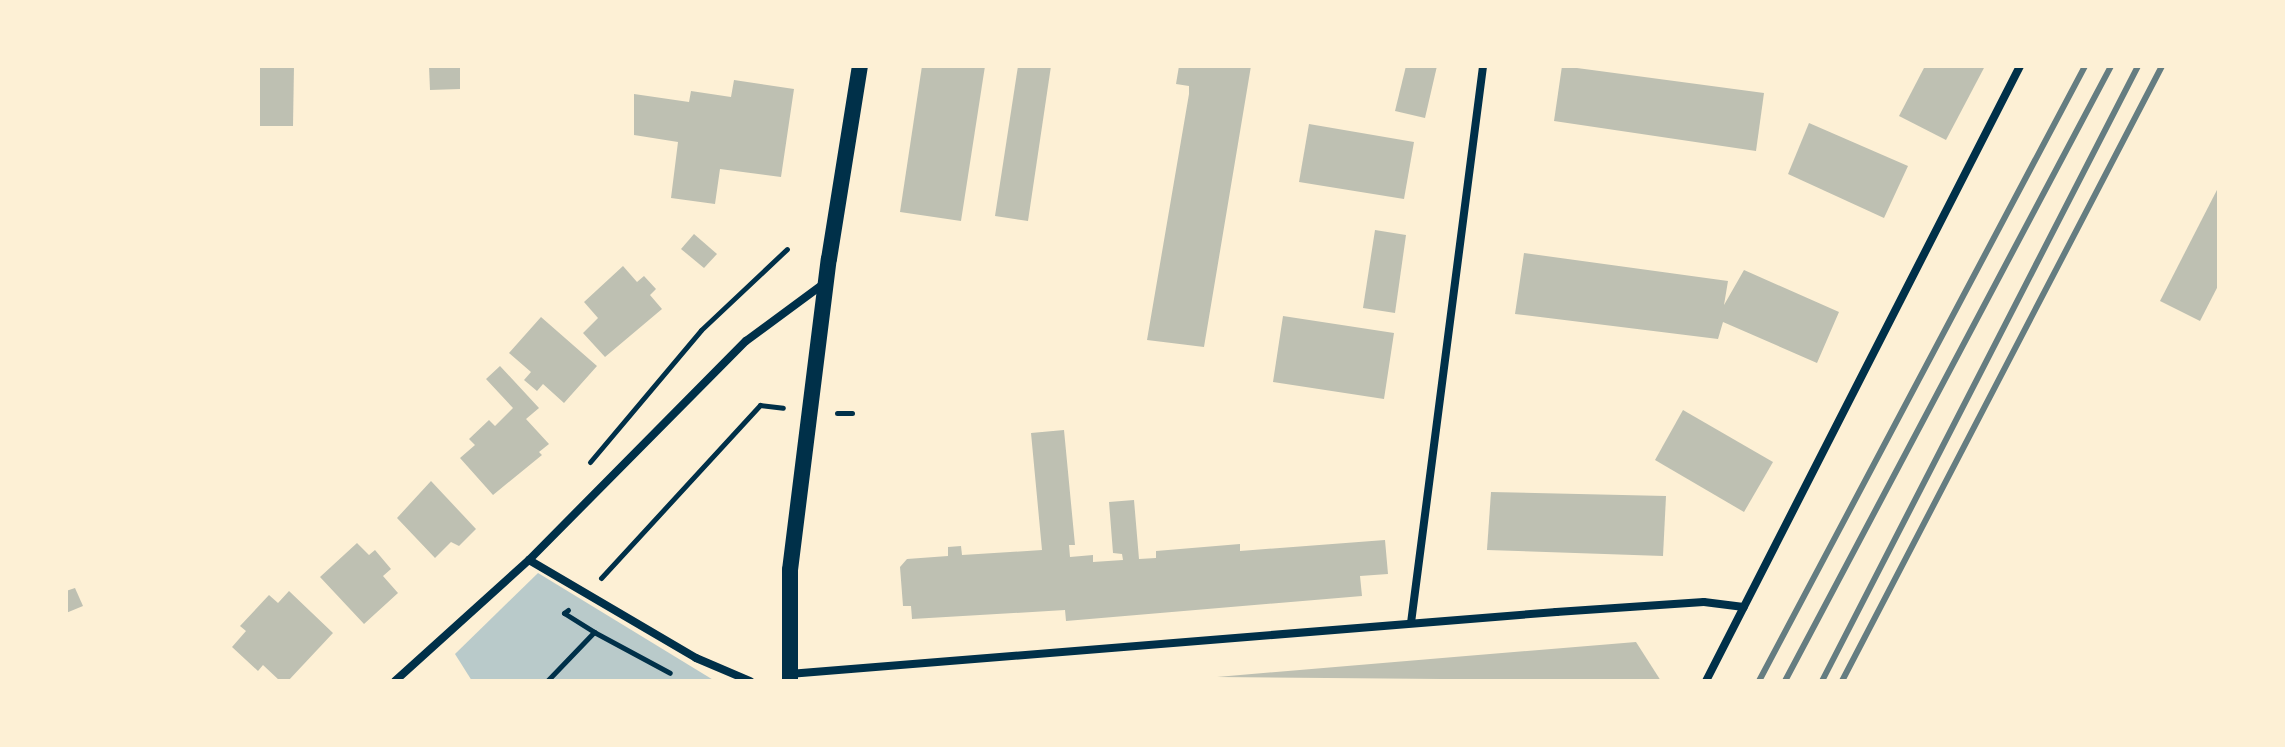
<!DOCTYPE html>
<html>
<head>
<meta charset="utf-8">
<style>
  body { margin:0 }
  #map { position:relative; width:2285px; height:747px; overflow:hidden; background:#fdf0d5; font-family:Manrope,sans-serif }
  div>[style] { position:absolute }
  .green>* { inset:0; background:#b9caca }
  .building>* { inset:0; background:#bec0b2 }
  .path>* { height:5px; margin:-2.5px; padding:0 2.5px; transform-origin:2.5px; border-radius:2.5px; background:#003049 }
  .minor>* { height:8px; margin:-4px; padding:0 4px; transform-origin:4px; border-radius:4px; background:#003049 }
  .secondary>* { height:16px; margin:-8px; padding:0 8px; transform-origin:8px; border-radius:8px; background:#003049 }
  .rail>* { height:6px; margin:-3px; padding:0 3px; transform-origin:3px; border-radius:3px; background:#657d81 }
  span { translate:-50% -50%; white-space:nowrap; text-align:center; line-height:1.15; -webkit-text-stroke:6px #fdf0d5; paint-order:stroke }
  .frame { position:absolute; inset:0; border:68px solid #fdf0d5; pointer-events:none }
</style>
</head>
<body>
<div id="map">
  <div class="green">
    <i style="clip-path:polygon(538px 573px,715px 681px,472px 681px,455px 654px)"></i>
  </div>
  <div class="building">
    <i style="clip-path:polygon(260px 66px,294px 66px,293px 126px,260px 126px)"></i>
    <i style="clip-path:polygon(429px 66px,460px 66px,460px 89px,430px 90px)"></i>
    <i style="clip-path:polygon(922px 66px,985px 66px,961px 221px,900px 212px)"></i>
    <i style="clip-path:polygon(1018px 66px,1051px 66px,1028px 221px,995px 216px)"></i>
    <i style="clip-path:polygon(1179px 66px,1251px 66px,1204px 347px,1147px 340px,1189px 94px,1189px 86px,1176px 84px)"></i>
    <i style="clip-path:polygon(1406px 66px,1437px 66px,1425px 118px,1395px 111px)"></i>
    <i style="clip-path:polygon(1562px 66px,1764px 93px,1756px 151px,1554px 121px)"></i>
    <i style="clip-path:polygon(1925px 66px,1985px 66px,1946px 140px,1899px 116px)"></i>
    <i style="clip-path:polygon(734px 80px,794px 89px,781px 177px,720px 169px,715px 204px,671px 198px,678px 142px,634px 135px,634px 94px,689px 102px,691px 91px,731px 97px)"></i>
    <i style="clip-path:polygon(1809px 123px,1908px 166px,1884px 218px,1788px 174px)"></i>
    <i style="clip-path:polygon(1309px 124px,1414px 142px,1404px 199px,1299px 182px)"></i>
    <i style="clip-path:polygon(2219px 186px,2219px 284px,2200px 321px,2160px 301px)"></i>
    <i style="clip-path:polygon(1375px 230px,1406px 235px,1395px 313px,1363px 308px)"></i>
    <i style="clip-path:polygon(694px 234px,717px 254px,704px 268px,681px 249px)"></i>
    <i style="clip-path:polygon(1524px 253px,1728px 281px,1724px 305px,1744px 270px,1839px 312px,1817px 363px,1723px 322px,1718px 339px,1515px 314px)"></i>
    <i style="clip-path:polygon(623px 266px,637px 282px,644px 276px,656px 289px,650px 295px,662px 309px,605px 357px,583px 333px,598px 318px,584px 302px)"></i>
    <i style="clip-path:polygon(1283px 316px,1394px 333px,1384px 399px,1273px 382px)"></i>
    <i style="clip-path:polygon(541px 317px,597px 366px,564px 403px,543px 384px,537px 391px,524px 380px,531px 372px,509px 353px)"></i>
    <i style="clip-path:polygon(500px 366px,539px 408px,526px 419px,549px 444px,539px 452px,542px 455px,493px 495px,460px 458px,475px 445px,469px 439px,489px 420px,495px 426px,513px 408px,486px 379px)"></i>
    <i style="clip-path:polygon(1683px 410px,1773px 462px,1744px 512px,1655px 460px)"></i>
    <i style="clip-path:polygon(1064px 430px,1075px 545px,1069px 545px,1070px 557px,1093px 555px,1093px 562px,1123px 560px,1122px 554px,1113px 553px,1109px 502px,1134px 500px,1139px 559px,1156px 558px,1156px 551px,1240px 544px,1240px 551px,1385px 540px,1388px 574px,1360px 576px,1362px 596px,1066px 621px,1065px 610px,912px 619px,911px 606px,903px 606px,900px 567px,907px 559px,948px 556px,948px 547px,961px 546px,962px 555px,1042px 550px,1031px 433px)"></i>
    <i style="clip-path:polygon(431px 481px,476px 529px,459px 546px,451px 542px,435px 558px,397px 518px)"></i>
    <i style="clip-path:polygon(1491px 492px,1666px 496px,1663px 556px,1487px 550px)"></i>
    <i style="clip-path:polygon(357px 543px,369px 555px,375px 550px,391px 569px,383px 576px,398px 593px,364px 624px,320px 577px)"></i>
    <i style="clip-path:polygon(75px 588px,83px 606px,66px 613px,66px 591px)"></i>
    <i style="clip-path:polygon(289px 591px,333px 633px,288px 681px,280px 681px,263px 665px,258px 671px,232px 647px,246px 631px,240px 626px,269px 595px,278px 603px)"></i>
    <i style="clip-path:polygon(1636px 642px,1661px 681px,1217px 677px,1466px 656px)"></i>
  </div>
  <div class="path">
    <i style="left:837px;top:413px;width:15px"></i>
    <i style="left:590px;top:462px;width:172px;rotate:-49.9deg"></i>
    <i style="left:701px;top:330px;width:118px;rotate:-43.3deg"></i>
    <i style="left:601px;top:578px;width:235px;rotate:-47.4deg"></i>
    <i style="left:760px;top:405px;width:23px;rotate:7deg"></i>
    <i style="left:568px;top:610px;width:5px;rotate:143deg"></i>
    <i style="left:564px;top:613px;width:36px;rotate:32deg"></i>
    <i style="left:594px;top:632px;width:86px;rotate:28.3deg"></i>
    <i style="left:547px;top:681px;width:68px;rotate:-46.2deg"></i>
  </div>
  <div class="minor">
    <i style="left:529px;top:560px;width:194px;rotate:30.4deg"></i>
    <i style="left:696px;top:658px;width:59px;rotate:23.1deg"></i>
    <i style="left:1411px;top:623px;width:562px;rotate:-82.63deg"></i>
    <i style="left:789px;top:674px;width:770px;rotate:-4.62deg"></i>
    <i style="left:1556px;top:612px;width:148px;rotate:-3.9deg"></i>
    <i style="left:1704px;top:602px;width:40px;rotate:7.1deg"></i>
    <i style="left:395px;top:681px;width:181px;rotate:-42.1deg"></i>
    <i style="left:529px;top:560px;width:308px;rotate:-45.3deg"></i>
    <i style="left:746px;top:341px;width:99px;rotate:-36.4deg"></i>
    <i style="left:1706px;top:681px;width:691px;rotate:-62.95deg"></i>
  </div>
  <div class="secondary">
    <i style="left:790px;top:681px;width:111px;rotate:-90deg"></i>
    <i style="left:790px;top:570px;width:313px;rotate:-82.9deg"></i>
    <i style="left:829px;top:259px;width:195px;rotate:-80.9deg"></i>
  </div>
  <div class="rail">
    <i style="left:1759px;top:681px;width:696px;rotate:-62.07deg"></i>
    <i style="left:1785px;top:681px;width:696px;rotate:-62.07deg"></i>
    <i style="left:1822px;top:681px;width:691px;rotate:-62.8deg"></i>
    <i style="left:1842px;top:681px;width:693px;rotate:-62.51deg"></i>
  </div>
  <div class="frame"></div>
</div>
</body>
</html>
